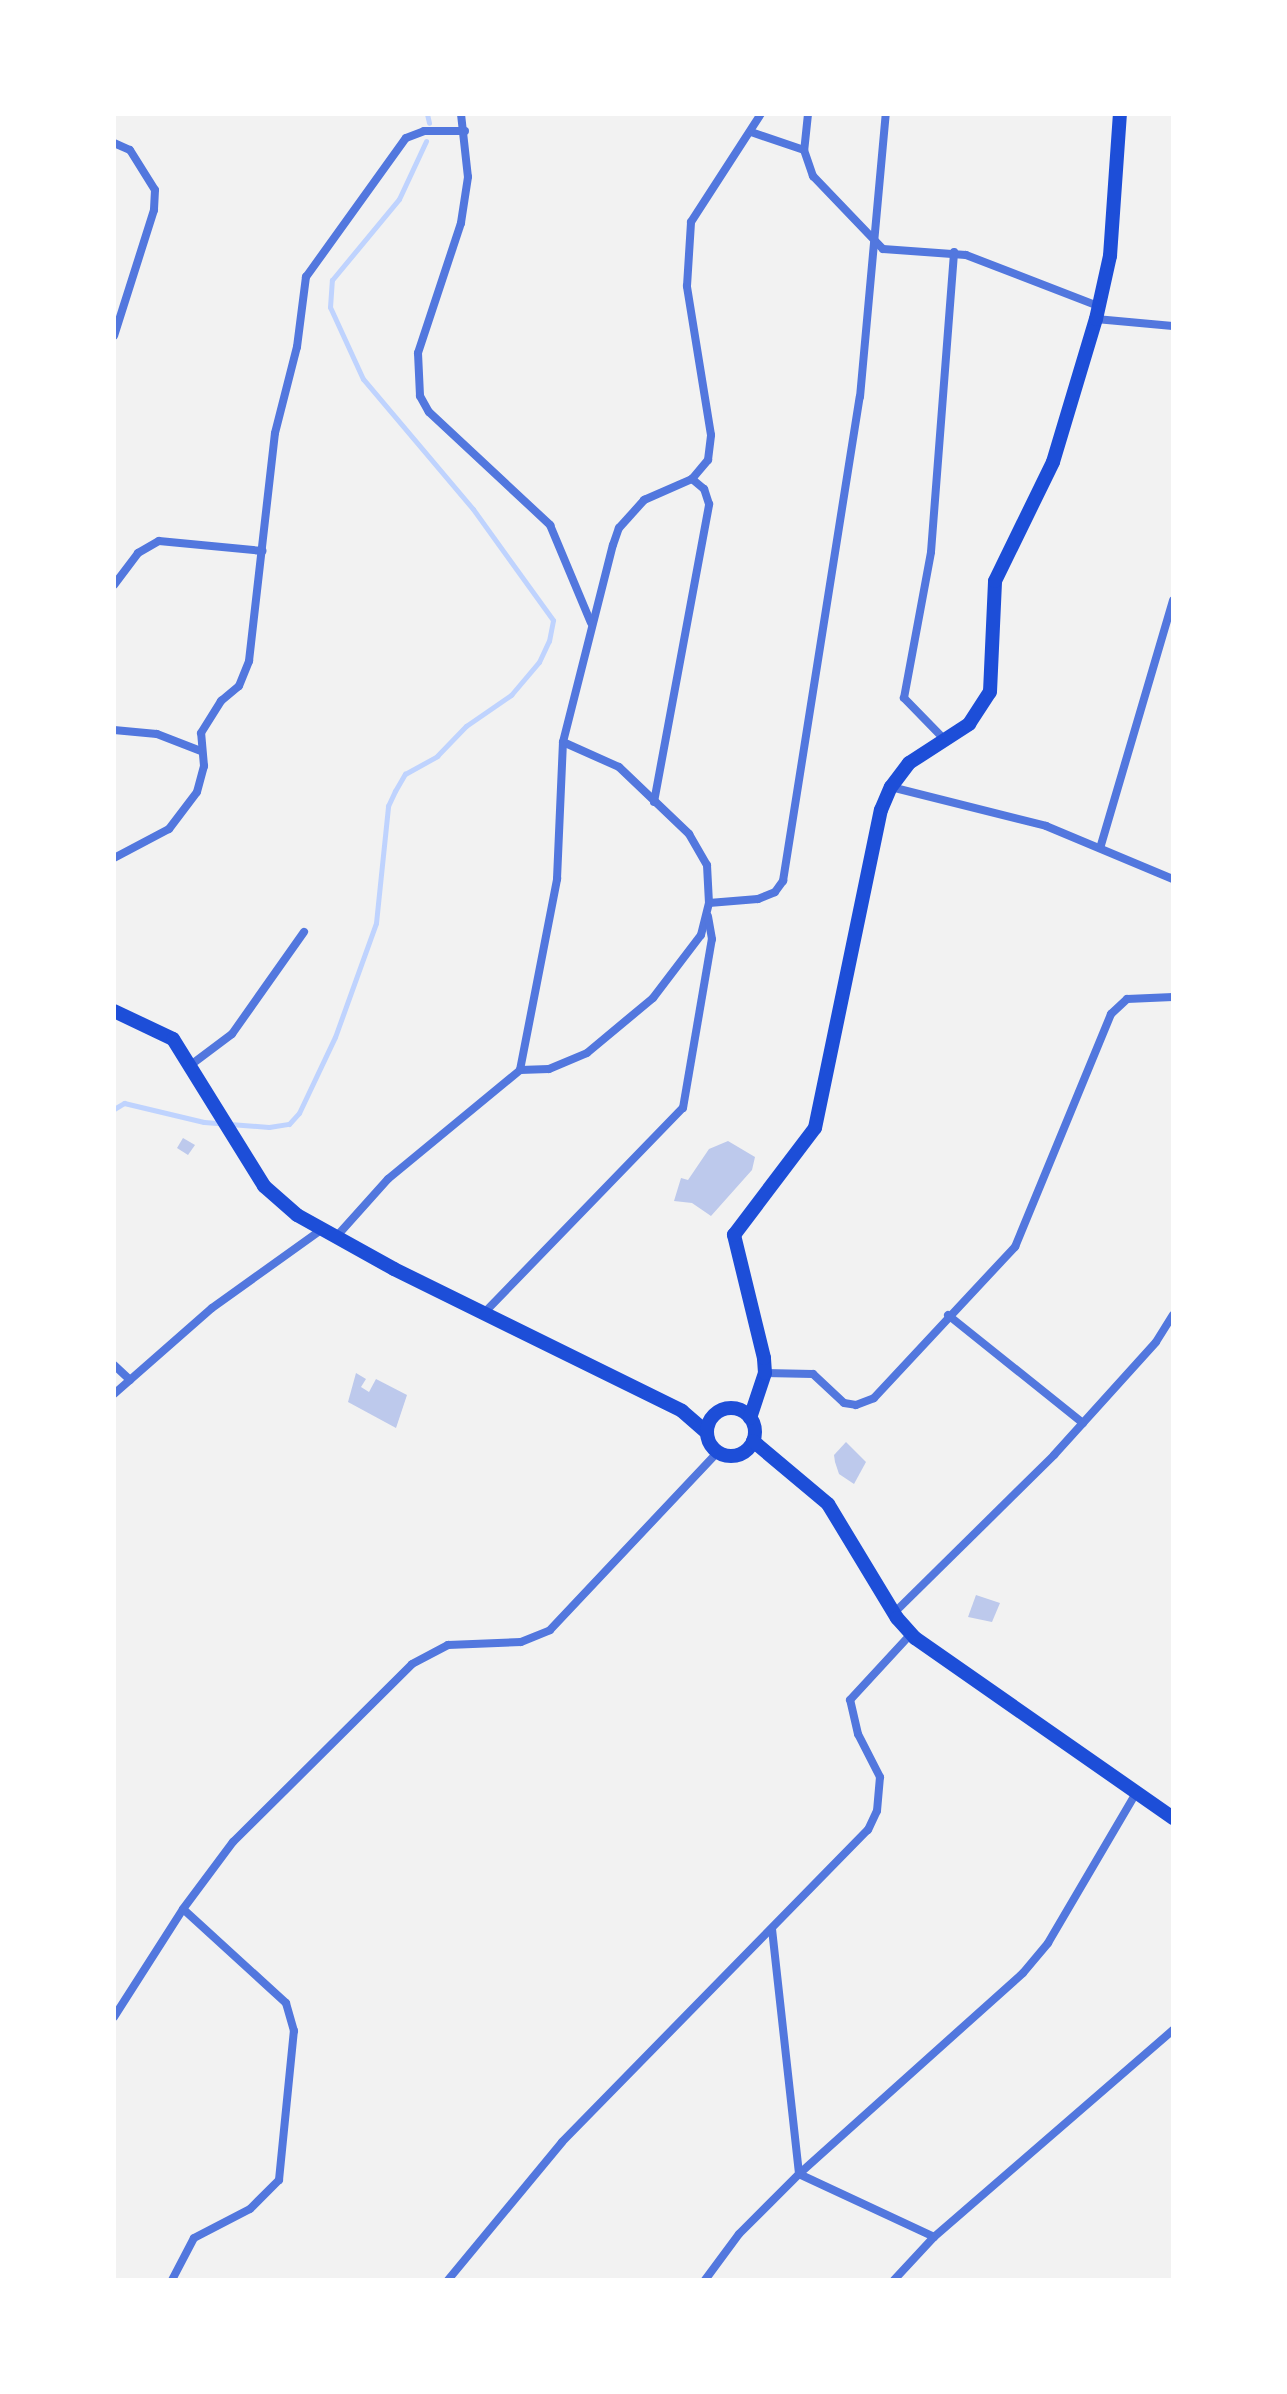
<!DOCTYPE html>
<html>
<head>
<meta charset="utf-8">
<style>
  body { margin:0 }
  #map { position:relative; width:1287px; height:2394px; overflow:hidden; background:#f2f2f2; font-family:Karla,sans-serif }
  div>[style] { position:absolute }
  .stream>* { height:5px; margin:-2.5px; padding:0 2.5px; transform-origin:2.5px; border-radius:2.5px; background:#bfd3fe }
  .building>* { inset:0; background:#bdc9ec }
  .minor>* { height:8px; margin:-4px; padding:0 4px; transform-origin:4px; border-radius:4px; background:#5277de }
  .secondary>* { height:14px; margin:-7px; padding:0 7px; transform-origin:7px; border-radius:7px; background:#1d4ed8 }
  .secondary>.ring { margin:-7px; padding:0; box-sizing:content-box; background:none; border:14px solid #1d4ed8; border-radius:50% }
  span { translate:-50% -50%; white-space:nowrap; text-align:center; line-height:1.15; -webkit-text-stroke:7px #fff; paint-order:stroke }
  .frame { position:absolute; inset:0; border:116px solid #fff; pointer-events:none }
</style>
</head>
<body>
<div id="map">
  <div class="stream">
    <i style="left:427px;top:114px;width:9px;rotate:77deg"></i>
    <i style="left:114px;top:1109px;width:12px;rotate:-31deg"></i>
    <i style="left:124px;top:1103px;width:82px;rotate:13.4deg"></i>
    <i style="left:204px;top:1122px;width:65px;rotate:4.4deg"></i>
    <i style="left:269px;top:1127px;width:20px;rotate:-9deg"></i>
    <i style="left:289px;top:1124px;width:15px;rotate:-48deg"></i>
    <i style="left:299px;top:1113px;width:84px;rotate:-64.7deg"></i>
    <i style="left:335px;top:1037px;width:121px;rotate:-70.2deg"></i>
    <i style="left:376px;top:923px;width:118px;rotate:-84.1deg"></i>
    <i style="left:388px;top:806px;width:17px;rotate:-65deg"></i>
    <i style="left:395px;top:791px;width:20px;rotate:-60deg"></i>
    <i style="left:405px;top:774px;width:37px;rotate:-29deg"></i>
    <i style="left:437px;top:756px;width:42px;rotate:-46deg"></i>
    <i style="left:466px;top:726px;width:55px;rotate:-34.6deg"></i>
    <i style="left:511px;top:695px;width:43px;rotate:-49.7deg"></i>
    <i style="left:539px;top:662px;width:23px;rotate:-65deg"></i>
    <i style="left:549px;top:641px;width:21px;rotate:-79deg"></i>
    <i style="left:553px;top:620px;width:137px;rotate:-125.8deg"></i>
    <i style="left:473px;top:509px;width:170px;rotate:-130.2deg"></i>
    <i style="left:363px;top:379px;width:79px;rotate:-114.6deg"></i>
    <i style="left:330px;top:307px;width:27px;rotate:-86deg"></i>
    <i style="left:332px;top:280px;width:105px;rotate:-50.4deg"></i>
    <i style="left:399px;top:199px;width:64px;rotate:-65deg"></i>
  </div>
  <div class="building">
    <i style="clip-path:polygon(183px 1138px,195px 1145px,188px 1155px,177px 1148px)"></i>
    <i style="clip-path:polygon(728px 1141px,755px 1157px,752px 1170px,711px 1216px,692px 1203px,674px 1201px,681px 1178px,688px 1180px,709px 1149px)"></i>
    <i style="clip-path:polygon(356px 1373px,366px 1379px,361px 1387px,369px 1392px,376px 1379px,407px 1395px,396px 1428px,348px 1402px)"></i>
    <i style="clip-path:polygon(846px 1442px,866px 1462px,854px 1484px,839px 1474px,835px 1462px,834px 1455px)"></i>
    <i style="clip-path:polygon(976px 1595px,1000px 1603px,992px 1622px,968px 1617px)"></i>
  </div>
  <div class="minor">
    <i style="left:461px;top:114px;width:63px;rotate:83.7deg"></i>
    <i style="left:468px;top:177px;width:47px;rotate:98.7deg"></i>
    <i style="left:461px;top:223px;width:137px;rotate:108.3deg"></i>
    <i style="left:418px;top:353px;width:43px;rotate:87.3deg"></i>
    <i style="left:420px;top:396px;width:18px;rotate:61deg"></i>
    <i style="left:429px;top:412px;width:166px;rotate:43deg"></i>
    <i style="left:550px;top:525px;width:106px;rotate:67.3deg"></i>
    <i style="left:808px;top:114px;width:36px;rotate:96deg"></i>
    <i style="left:804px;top:150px;width:28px;rotate:71deg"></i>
    <i style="left:813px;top:176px;width:101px;rotate:46.2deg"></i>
    <i style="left:883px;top:249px;width:83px;rotate:4.1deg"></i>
    <i style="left:966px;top:255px;width:142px;rotate:21.1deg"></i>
    <i style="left:751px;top:132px;width:56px;rotate:18.8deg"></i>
    <i style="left:114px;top:143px;width:17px;rotate:24deg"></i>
    <i style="left:130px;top:150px;width:47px;rotate:58deg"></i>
    <i style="left:155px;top:190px;width:20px;rotate:93deg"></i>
    <i style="left:154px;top:210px;width:132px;rotate:107.6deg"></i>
    <i style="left:1096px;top:319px;width:77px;rotate:5.2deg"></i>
    <i style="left:114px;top:585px;width:40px;rotate:-53deg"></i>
    <i style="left:138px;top:553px;width:24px;rotate:-30deg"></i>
    <i style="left:159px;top:541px;width:104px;rotate:5.5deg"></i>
    <i style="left:114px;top:730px;width:43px;rotate:5.3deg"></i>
    <i style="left:157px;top:734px;width:47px;rotate:21.1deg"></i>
    <i style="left:945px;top:740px;width:59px;rotate:-134.3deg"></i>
    <i style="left:904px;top:698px;width:148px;rotate:-79.5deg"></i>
    <i style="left:931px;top:552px;width:301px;rotate:-85.6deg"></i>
    <i style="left:563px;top:742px;width:61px;rotate:24.1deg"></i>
    <i style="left:619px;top:767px;width:97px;rotate:43.7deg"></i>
    <i style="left:689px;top:834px;width:36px;rotate:60deg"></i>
    <i style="left:707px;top:865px;width:38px;rotate:87deg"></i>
    <i style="left:891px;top:787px;width:160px;rotate:14.1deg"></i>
    <i style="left:1046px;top:826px;width:138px;rotate:22.7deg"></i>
    <i style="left:654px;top:802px;width:303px;rotate:-79.5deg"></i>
    <i style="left:709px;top:504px;width:16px;rotate:-108deg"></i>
    <i style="left:704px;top:489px;width:16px;rotate:-140deg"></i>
    <i style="left:1101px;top:845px;width:255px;rotate:-73.6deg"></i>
    <i style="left:114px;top:858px;width:62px;rotate:-27.8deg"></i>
    <i style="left:169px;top:829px;width:46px;rotate:-52.9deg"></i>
    <i style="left:197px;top:792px;width:27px;rotate:-75deg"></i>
    <i style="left:204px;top:766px;width:33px;rotate:-95deg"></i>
    <i style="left:201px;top:733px;width:38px;rotate:-58deg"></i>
    <i style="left:221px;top:701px;width:23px;rotate:-40deg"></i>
    <i style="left:239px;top:686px;width:27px;rotate:-68deg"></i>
    <i style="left:249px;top:661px;width:229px;rotate:-83.5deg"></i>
    <i style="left:275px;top:433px;width:89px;rotate:-75.7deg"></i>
    <i style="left:297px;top:347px;width:71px;rotate:-82.7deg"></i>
    <i style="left:306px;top:277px;width:171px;rotate:-54.3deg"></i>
    <i style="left:406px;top:138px;width:19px;rotate:-21deg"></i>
    <i style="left:424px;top:131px;width:41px"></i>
    <i style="left:192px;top:1064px;width:50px;rotate:-36.9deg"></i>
    <i style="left:232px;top:1034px;width:125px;rotate:-54.8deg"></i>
    <i style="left:520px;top:1070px;width:29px;rotate:-2deg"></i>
    <i style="left:549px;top:1069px;width:41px;rotate:-22.8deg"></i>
    <i style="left:587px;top:1053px;width:86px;rotate:-39.8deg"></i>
    <i style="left:653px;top:998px;width:79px;rotate:-52.7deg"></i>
    <i style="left:701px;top:935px;width:33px;rotate:-76deg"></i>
    <i style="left:709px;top:903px;width:49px;rotate:-4.7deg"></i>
    <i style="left:758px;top:899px;width:18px;rotate:-22deg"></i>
    <i style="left:775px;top:892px;width:14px;rotate:-54deg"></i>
    <i style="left:783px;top:881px;width:490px;rotate:-81deg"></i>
    <i style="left:860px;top:397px;width:284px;rotate:-84.8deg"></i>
    <i style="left:336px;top:1237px;width:78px;rotate:-48.1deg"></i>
    <i style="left:388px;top:1179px;width:171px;rotate:-39.5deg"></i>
    <i style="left:520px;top:1070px;width:195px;rotate:-79deg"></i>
    <i style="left:557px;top:879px;width:137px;rotate:-87.5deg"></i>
    <i style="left:563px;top:742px;width:203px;rotate:-75.8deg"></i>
    <i style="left:613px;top:545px;width:18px;rotate:-71deg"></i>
    <i style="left:619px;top:528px;width:38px;rotate:-48deg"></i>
    <i style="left:644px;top:500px;width:52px;rotate:-23.6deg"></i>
    <i style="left:692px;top:479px;width:25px;rotate:-50deg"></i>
    <i style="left:708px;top:460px;width:25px;rotate:-83deg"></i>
    <i style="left:711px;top:435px;width:151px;rotate:-99.2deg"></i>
    <i style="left:687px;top:286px;width:64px;rotate:-86.4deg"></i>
    <i style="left:691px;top:222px;width:129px;rotate:-57.1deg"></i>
    <i style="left:485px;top:1312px;width:284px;rotate:-45.9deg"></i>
    <i style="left:683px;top:1108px;width:171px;rotate:-80.3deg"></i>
    <i style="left:712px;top:939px;width:23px;rotate:-100deg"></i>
    <i style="left:948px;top:1315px;width:173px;rotate:38.7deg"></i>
    <i style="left:114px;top:1365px;width:22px;rotate:43deg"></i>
    <i style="left:765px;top:1373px;width:48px;rotate:1.2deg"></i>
    <i style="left:813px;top:1374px;width:42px;rotate:43.1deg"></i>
    <i style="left:844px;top:1403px;width:12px;rotate:9deg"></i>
    <i style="left:856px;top:1405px;width:19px;rotate:-21deg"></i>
    <i style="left:874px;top:1398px;width:207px;rotate:-47deg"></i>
    <i style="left:1015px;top:1247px;width:252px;rotate:-67.6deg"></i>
    <i style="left:1111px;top:1014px;width:22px;rotate:-43deg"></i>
    <i style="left:1127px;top:999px;width:46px;rotate:-2.5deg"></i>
    <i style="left:114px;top:1394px;width:130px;rotate:-41.3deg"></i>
    <i style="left:212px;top:1308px;width:134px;rotate:-35.6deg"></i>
    <i style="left:894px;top:1613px;width:225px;rotate:-44.6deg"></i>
    <i style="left:1054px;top:1455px;width:152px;rotate:-47.9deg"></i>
    <i style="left:1156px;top:1342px;width:32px;rotate:-58deg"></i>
    <i style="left:772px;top:1929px;width:246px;rotate:83.7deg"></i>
    <i style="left:799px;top:2174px;width:149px;rotate:25deg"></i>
    <i style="left:114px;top:2017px;width:128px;rotate:-57.4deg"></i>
    <i style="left:183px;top:1909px;width:84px;rotate:-53.3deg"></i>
    <i style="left:233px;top:1842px;width:252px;rotate:-44.8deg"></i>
    <i style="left:412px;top:1664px;width:41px;rotate:-27.8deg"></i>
    <i style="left:448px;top:1645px;width:73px;rotate:-2.4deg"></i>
    <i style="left:521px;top:1642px;width:31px;rotate:-22deg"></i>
    <i style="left:550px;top:1630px;width:245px;rotate:-46.7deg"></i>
    <i style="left:172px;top:2280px;width:47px;rotate:-62.4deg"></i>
    <i style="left:194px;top:2238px;width:63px;rotate:-27.4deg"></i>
    <i style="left:250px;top:2209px;width:41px;rotate:-45deg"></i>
    <i style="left:279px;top:2180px;width:150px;rotate:-84.3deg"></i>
    <i style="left:294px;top:2031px;width:29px;rotate:-106deg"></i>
    <i style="left:286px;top:2003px;width:139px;rotate:-137.6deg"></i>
    <i style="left:448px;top:2280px;width:179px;rotate:-50.4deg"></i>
    <i style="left:562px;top:2142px;width:437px;rotate:-45.6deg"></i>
    <i style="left:868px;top:1830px;width:21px;rotate:-65deg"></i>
    <i style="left:877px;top:1811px;width:34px;rotate:-85deg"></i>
    <i style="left:880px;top:1777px;width:48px;rotate:-117.1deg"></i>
    <i style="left:858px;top:1734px;width:35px;rotate:-103deg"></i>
    <i style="left:850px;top:1700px;width:90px;rotate:-47.3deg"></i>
    <i style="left:705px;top:2280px;width:57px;rotate:-53.5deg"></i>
    <i style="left:739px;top:2234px;width:85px;rotate:-45deg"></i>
    <i style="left:799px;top:2174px;width:301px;rotate:-41.9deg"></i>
    <i style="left:1023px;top:1973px;width:39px;rotate:-50deg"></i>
    <i style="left:1048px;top:1943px;width:174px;rotate:-59.6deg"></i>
    <i style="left:894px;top:2280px;width:59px;rotate:-47.1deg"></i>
    <i style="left:934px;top:2237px;width:316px;rotate:-40.9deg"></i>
  </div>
  <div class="secondary">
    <i style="left:114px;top:1011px;width:65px;rotate:25.4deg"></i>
    <i style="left:173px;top:1039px;width:173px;rotate:58.2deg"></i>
    <i style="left:264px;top:1186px;width:44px;rotate:41.3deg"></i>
    <i style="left:297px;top:1215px;width:111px;rotate:29.1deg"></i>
    <i style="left:394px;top:1269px;width:321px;rotate:26.2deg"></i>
    <i style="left:682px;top:1411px;width:33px;rotate:41deg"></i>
    <i class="ring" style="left:707px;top:1408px;width:34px;height:34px"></i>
    <i style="left:750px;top:1418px;width:47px;rotate:-71.6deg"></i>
    <i style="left:765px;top:1373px;width:15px;rotate:-94deg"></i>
    <i style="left:764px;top:1358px;width:127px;rotate:-103.7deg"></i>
    <i style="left:734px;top:1235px;width:134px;rotate:-52.9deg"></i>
    <i style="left:815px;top:1128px;width:325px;rotate:-78.3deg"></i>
    <i style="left:881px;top:810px;width:25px;rotate:-67deg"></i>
    <i style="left:891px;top:787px;width:30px;rotate:-53deg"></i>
    <i style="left:909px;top:763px;width:72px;rotate:-33deg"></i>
    <i style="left:969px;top:724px;width:38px;rotate:-57deg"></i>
    <i style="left:990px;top:692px;width:111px;rotate:-87.4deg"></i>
    <i style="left:995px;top:581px;width:132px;rotate:-64deg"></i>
    <i style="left:1053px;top:462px;width:149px;rotate:-73.3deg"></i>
    <i style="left:1096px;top:319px;width:65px;rotate:-77.5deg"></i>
    <i style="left:1110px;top:256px;width:142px;rotate:-86deg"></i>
    <i style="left:753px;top:1441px;width:98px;rotate:40deg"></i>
    <i style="left:828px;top:1504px;width:133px;rotate:58.8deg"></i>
    <i style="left:897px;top:1618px;width:27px;rotate:48deg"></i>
    <i style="left:915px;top:1638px;width:315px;rotate:34.9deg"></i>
  </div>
  <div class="frame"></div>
</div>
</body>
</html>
